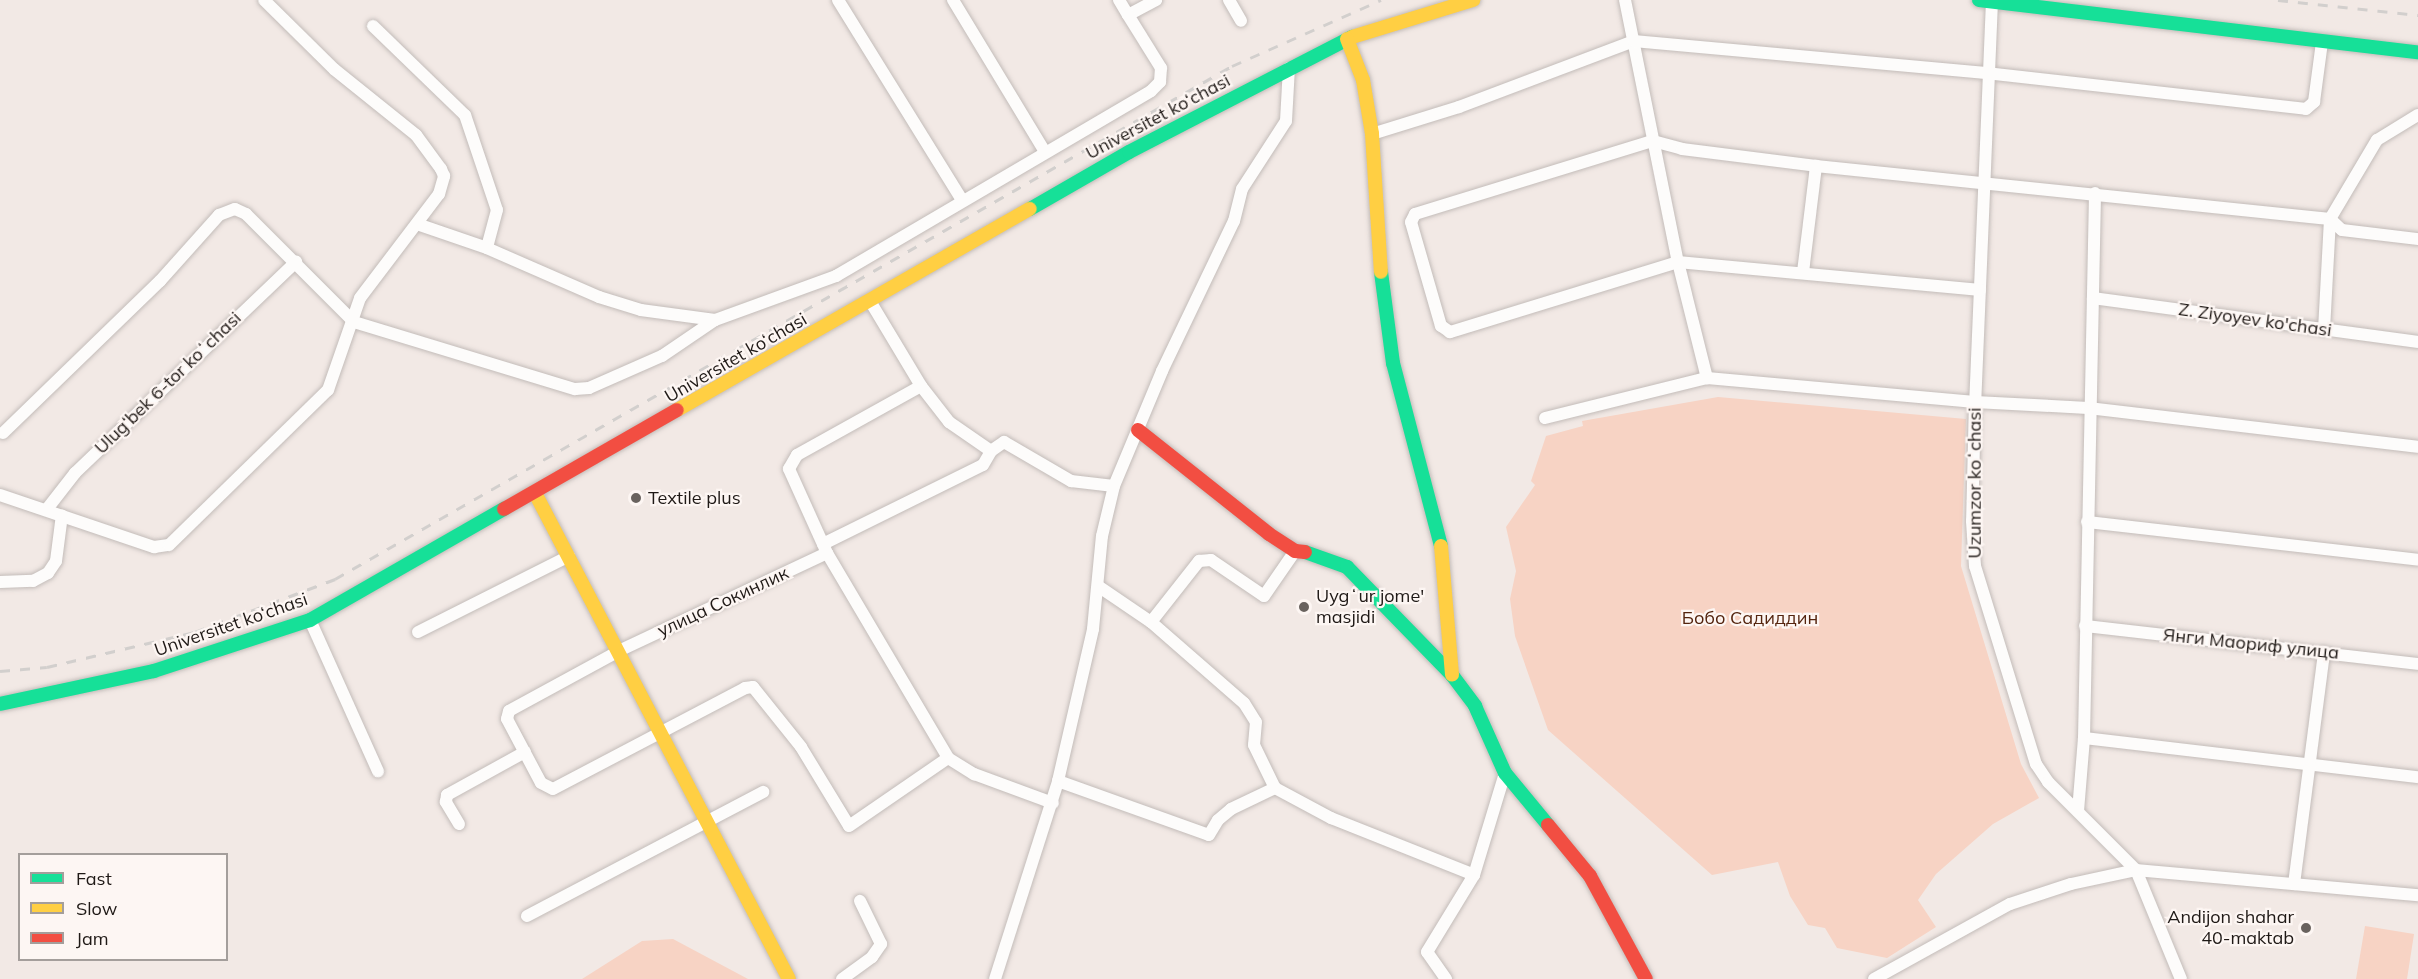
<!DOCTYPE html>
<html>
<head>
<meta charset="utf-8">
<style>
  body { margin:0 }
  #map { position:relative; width:2418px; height:979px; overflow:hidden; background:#f2e9e5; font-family:Mulish,sans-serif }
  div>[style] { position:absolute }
  .green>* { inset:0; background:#f7d3c4 }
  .roads { filter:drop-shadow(0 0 2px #c3bcb9) drop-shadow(0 0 2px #c3bcb9) }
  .street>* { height:12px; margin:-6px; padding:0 6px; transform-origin:6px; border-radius:6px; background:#fdfcfb }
  .fast>* { height:14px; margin:-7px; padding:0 7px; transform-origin:7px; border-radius:7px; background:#16e098 }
  .slow>* { height:14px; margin:-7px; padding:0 7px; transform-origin:7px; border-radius:7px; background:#ffcf43 }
  .jam>* { height:14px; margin:-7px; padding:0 7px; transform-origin:7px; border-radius:7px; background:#f24e42 }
  .rail>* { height:3px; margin-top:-1.5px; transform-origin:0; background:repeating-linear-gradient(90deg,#d2cfcd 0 10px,transparent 0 20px) }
  .dots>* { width:16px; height:16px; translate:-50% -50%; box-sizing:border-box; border:3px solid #fdf6f3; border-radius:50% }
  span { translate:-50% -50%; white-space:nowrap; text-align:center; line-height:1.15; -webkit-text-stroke:4.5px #fdf6f3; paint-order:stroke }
  .street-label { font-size:18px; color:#1f1916 }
  .poi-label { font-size:18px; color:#1f1916 }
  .left { translate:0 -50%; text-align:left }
  .right { translate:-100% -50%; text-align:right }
  .park-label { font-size:18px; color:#54240e }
  .legend { position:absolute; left:18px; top:853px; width:210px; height:108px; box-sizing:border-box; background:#fdf6f3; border:2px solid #a49e9b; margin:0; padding:8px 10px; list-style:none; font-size:18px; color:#1f1916 }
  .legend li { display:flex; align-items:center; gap:12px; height:30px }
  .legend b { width:30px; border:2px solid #a49e9b }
</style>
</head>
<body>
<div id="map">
  <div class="green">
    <i style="clip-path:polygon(1718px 397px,1966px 419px,1961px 566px,2021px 764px,2039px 798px,1993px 824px,1936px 874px,1918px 900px,1936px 927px,1887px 958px,1837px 948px,1825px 928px,1808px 925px,1790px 896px,1778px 862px,1712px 875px,1548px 730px,1515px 636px,1510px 599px,1516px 571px,1506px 527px,1535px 485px,1531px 481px,1546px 436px,1583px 426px,1582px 421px)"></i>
    <i style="clip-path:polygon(2365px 926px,2414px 934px,2407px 979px,2356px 979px)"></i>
    <i style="clip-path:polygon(673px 939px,748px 979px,582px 979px,642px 941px)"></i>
  </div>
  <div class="roads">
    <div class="street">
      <i style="left:838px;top:0;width:235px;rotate:58.2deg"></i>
      <i style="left:953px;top:0;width:178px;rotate:58.8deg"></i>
      <i style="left:1119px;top:0;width:17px;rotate:59deg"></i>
      <i style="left:1128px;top:15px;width:32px;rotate:-28deg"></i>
      <i style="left:1229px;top:0;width:24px;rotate:60deg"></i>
      <i style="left:1625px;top:0;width:267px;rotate:78.6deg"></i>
      <i style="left:1678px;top:262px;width:120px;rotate:76deg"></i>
      <i style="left:1707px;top:378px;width:269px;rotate:5.1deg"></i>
      <i style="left:1975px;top:402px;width:113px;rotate:3deg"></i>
      <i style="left:2088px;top:408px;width:332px;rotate:6.7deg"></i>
      <i style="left:1992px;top:1px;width:401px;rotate:92.4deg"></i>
      <i style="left:1975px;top:402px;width:119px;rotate:91.4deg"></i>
      <i style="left:1972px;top:521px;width:45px;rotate:86.2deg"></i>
      <i style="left:1975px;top:566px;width:207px;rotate:72.9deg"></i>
      <i style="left:2036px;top:764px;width:22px;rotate:56deg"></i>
      <i style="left:2048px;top:782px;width:124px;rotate:45deg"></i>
      <i style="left:2136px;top:870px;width:118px;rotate:67.6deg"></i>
      <i style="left:373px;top:26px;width:128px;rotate:44.1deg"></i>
      <i style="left:465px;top:115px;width:100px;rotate:71.4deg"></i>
      <i style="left:497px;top:210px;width:39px;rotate:105deg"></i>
      <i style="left:1372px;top:134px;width:91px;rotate:-17.2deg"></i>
      <i style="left:1459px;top:107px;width:187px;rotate:-20.7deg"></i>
      <i style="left:1634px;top:41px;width:353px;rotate:5.2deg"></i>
      <i style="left:1986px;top:73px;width:322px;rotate:6.4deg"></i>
      <i style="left:2306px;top:109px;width:11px;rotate:-41deg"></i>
      <i style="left:2314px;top:102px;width:61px;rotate:-82.4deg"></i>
      <i style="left:1803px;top:272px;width:107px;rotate:-83deg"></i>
      <i style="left:1980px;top:290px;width:303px;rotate:-174.7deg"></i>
      <i style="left:1678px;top:262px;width:239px;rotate:162.9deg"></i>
      <i style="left:1450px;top:332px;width:11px;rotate:-146deg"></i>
      <i style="left:1441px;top:326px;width:108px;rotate:-106.1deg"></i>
      <i style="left:1411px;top:222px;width:9px;rotate:-63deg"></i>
      <i style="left:1415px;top:214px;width:249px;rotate:-17.1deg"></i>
      <i style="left:1653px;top:141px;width:30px;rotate:15deg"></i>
      <i style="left:1682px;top:149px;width:135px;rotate:7.2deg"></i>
      <i style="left:1816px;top:166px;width:517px;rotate:5.89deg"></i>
      <i style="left:2330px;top:219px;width:16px;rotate:43deg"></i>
      <i style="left:2342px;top:230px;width:77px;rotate:6.8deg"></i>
      <i style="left:2093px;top:298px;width:328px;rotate:7.7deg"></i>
      <i style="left:870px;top:301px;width:99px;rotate:59deg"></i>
      <i style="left:921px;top:386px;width:46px;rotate:52.1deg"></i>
      <i style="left:949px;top:422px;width:51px;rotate:34.6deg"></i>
      <i style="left:991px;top:451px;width:16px;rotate:-35deg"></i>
      <i style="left:1004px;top:442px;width:78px;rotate:30.2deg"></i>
      <i style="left:1071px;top:481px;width:43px;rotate:6.6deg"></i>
      <i style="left:715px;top:320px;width:129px;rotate:-20deg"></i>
      <i style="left:836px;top:276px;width:365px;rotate:-30.4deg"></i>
      <i style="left:1151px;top:91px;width:13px;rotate:-45deg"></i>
      <i style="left:1160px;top:82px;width:14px;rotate:-86deg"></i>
      <i style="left:1161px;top:68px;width:62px;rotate:-121.9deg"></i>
      <i style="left:2324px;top:330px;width:111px;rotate:-86.9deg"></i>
      <i style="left:2330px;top:219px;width:92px;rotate:-59.3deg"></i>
      <i style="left:2377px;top:140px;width:48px;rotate:-31.4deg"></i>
      <i style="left:921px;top:386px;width:142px;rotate:150.9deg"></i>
      <i style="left:797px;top:455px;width:16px;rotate:120deg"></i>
      <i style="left:789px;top:469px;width:92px;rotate:65.7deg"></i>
      <i style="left:827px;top:553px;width:238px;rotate:59.4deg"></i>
      <i style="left:948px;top:758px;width:31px;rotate:32deg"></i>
      <i style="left:974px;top:774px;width:84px;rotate:20.2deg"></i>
      <i style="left:1545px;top:418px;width:167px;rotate:-13.9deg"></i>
      <i style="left:3px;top:433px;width:219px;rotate:-44.1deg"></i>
      <i style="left:160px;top:281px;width:89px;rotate:-48.2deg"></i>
      <i style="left:219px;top:215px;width:17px;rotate:-21deg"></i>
      <i style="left:235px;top:209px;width:12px;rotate:24deg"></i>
      <i style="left:246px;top:214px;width:153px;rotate:45deg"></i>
      <i style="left:354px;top:322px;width:231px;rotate:16.9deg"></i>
      <i style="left:575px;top:389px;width:14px;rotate:-4deg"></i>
      <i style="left:589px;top:388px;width:80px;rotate:-23.7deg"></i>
      <i style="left:662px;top:356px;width:64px;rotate:-34.2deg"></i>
      <i style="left:715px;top:320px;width:75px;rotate:-172.3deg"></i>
      <i style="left:641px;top:310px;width:44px;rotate:-162.8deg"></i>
      <i style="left:599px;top:297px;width:122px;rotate:-156.4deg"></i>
      <i style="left:487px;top:248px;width:74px;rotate:-161.1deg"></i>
      <i style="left:0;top:495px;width:163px;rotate:18.7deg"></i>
      <i style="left:154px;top:547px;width:15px;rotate:-8deg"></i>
      <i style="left:169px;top:545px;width:222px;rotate:-44.3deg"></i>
      <i style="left:328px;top:390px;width:97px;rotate:-70.8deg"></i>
      <i style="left:360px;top:298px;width:131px;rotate:-52.8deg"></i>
      <i style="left:439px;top:194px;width:19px;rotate:-74deg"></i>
      <i style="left:444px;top:176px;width:8px;rotate:-113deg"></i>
      <i style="left:441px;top:169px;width:42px;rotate:-126.3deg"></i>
      <i style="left:416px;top:135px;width:105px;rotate:-141.2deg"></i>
      <i style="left:334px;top:69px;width:98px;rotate:-135.4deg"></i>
      <i style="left:47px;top:509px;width:46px;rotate:-52.1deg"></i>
      <i style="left:75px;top:473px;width:306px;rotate:-43.7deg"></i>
      <i style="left:2087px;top:522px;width:333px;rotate:6.5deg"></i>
      <i style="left:823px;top:544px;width:178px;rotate:-26.3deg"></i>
      <i style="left:983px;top:465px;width:16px;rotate:-60deg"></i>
      <i style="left:827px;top:553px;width:230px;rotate:154.8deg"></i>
      <i style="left:619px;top:651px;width:125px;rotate:151.4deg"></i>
      <i style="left:509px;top:711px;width:8px;rotate:104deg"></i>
      <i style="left:507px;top:719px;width:72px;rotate:62deg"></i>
      <i style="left:541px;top:783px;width:13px;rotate:27deg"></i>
      <i style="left:553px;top:789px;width:217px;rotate:-27.7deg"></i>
      <i style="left:745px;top:688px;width:8px;rotate:-7deg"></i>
      <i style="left:753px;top:687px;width:77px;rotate:51.3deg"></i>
      <i style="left:801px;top:747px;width:92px;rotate:58.7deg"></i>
      <i style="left:849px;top:826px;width:120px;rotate:-34.5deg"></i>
      <i style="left:0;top:582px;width:33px;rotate:-2deg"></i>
      <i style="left:33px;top:581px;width:17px;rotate:-28deg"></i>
      <i style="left:48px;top:573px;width:14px;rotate:-56deg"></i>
      <i style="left:56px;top:561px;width:46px;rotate:-82.6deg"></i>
      <i style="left:1098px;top:586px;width:64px;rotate:34.2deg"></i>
      <i style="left:1151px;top:622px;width:123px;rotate:41.1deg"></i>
      <i style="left:1244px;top:703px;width:22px;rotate:58deg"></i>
      <i style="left:1256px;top:722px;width:23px;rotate:95deg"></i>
      <i style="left:1254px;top:745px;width:48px;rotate:64deg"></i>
      <i style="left:1275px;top:788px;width:64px;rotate:28.2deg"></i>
      <i style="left:1331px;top:818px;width:154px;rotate:21.7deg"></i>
      <i style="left:1474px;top:875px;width:107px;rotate:-73.1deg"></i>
      <i style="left:310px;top:620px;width:166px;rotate:65.8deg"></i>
      <i style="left:1151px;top:622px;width:78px;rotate:-51.8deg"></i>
      <i style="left:1199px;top:561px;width:12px;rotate:-5deg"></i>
      <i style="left:1211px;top:560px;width:64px;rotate:34.2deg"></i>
      <i style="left:1264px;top:596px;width:55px;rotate:-55.4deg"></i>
      <i style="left:2085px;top:626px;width:335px;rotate:6.5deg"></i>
      <i style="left:418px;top:632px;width:169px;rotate:-26.7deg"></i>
      <i style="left:2084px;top:738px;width:336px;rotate:6.7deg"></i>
      <i style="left:1058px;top:781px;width:160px;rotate:19.7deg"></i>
      <i style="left:1209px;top:835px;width:17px;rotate:-59deg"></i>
      <i style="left:1218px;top:820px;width:17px;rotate:-40deg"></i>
      <i style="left:1231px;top:809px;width:49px;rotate:-25.5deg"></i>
      <i style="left:2078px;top:811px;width:73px;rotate:-85.3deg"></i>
      <i style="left:2084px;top:738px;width:545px;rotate:-88.84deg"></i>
      <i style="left:459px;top:824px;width:26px;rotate:-121deg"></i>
      <i style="left:446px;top:802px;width:7px;rotate:-82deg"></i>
      <i style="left:447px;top:795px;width:89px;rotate:-28.9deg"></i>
      <i style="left:2294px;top:884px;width:234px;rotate:-82.6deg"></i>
      <i style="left:527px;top:916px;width:267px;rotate:-27.7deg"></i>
      <i style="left:842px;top:979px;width:37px;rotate:-36deg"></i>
      <i style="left:872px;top:957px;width:16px;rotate:-55deg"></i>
      <i style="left:881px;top:944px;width:48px;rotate:-116deg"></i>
      <i style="left:995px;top:979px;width:208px;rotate:-72.3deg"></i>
      <i style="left:1058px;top:781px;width:156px;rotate:-77deg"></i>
      <i style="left:1093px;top:629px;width:93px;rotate:-84.5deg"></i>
      <i style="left:1102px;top:536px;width:51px;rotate:-76.5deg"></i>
      <i style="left:1114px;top:486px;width:125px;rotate:-67.3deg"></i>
      <i style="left:1162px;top:371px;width:166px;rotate:-64.4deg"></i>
      <i style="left:1234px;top:221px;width:33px;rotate:-76deg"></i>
      <i style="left:1242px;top:189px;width:81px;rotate:-57.1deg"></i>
      <i style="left:1286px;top:121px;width:53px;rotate:-86.8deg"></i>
      <i style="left:1446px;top:979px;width:33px;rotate:-125deg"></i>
      <i style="left:1427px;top:952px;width:90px;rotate:-58.6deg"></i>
      <i style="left:1874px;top:979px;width:155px;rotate:-28.9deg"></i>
      <i style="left:2010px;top:904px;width:64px;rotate:-18.2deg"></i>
      <i style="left:2071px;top:884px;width:66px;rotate:-12.2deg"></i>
      <i style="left:2136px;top:870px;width:283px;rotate:5.1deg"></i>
    </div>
    <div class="fast">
      <i style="left:1979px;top:0;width:442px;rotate:6.8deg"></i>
      <i style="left:1030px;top:209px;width:114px;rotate:-29.9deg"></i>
      <i style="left:1129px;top:152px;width:251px;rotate:-27.3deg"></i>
      <i style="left:1381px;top:272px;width:92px;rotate:82.5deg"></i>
      <i style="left:1393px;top:363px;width:189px;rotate:75.3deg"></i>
      <i style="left:1305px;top:552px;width:45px;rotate:19.7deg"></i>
      <i style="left:1347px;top:567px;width:151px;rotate:45.8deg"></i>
      <i style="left:1452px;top:675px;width:39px;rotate:53deg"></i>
      <i style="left:1475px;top:706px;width:73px;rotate:65.9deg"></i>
      <i style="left:1505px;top:773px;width:67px;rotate:50.4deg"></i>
      <i style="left:0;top:704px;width:157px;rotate:-12.1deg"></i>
      <i style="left:154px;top:671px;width:164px;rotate:-18.1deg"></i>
      <i style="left:310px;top:620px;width:224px;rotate:-29.8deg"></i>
    </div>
    <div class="slow">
      <i style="left:1352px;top:37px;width:127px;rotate:-17deg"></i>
      <i style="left:1347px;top:39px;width:44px;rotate:68.7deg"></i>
      <i style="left:1363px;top:80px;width:55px;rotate:80.5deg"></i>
      <i style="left:1372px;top:134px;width:138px;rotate:86.3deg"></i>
      <i style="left:677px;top:410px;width:406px;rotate:-29.7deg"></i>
      <i style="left:535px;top:493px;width:548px;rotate:62.41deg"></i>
      <i style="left:1441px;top:546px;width:129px;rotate:85.1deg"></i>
    </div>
    <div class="jam">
      <i style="left:1138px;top:430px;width:167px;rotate:38.4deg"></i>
      <i style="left:1269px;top:534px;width:31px;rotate:33deg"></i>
      <i style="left:1295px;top:551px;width:10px;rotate:6deg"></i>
      <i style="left:504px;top:509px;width:199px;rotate:-29.8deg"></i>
      <i style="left:1548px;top:825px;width:66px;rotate:50.5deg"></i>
      <i style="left:1590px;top:876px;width:117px;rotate:61.5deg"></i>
    </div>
  </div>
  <div class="rail">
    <i style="left:2278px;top:0;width:141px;rotate:6.1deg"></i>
    <i style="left:0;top:671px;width:47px;rotate:-4.9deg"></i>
    <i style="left:47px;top:667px;width:152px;rotate:-13.3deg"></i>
    <i style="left:195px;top:632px;width:150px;rotate:-20.7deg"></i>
    <i style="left:335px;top:579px;width:1033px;rotate:-29.77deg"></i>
    <i style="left:1232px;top:66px;width:163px;rotate:-23.9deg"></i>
  </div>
  <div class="dots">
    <i style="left:636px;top:498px;background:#69625e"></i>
    <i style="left:1304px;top:607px;background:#69625e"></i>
    <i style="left:2306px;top:928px;background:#69625e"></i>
  </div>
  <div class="street-label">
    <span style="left:1158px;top:117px;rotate:-28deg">Universitet kо‘chasi</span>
    <span style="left:2255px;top:320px;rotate:8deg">Z. Ziyoyev ko'chasi</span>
    <span style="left:736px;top:358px;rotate:-30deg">Universitet kо‘chasi</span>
    <span style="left:168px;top:383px;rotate:-44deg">Ulug‘bek 6-tor koʻchasi</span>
    <span style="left:1975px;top:483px;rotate:-90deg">Uzumzor koʻchasi</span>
    <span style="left:723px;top:602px;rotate:-25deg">улица Сокинлик</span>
    <span style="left:231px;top:625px;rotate:-19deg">Universitet kо‘chasi</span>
    <span style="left:2251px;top:644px;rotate:6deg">Янги Маориф улица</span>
  </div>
  <div class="poi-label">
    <span class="left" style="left:648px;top:498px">Textile plus</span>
    <span class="left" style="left:1316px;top:607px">Uygʻur jome'<br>masjidi</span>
    <span class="right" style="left:2294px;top:928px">Andijon shahar<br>40-maktab</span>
  </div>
  <div class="park-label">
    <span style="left:1750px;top:618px">Бобо Садиддин</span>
  </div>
  <ul class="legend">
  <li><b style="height:8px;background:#16e098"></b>Fast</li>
  <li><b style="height:8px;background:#ffcf43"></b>Slow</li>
  <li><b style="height:8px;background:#f24e42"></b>Jam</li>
  </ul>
</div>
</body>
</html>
